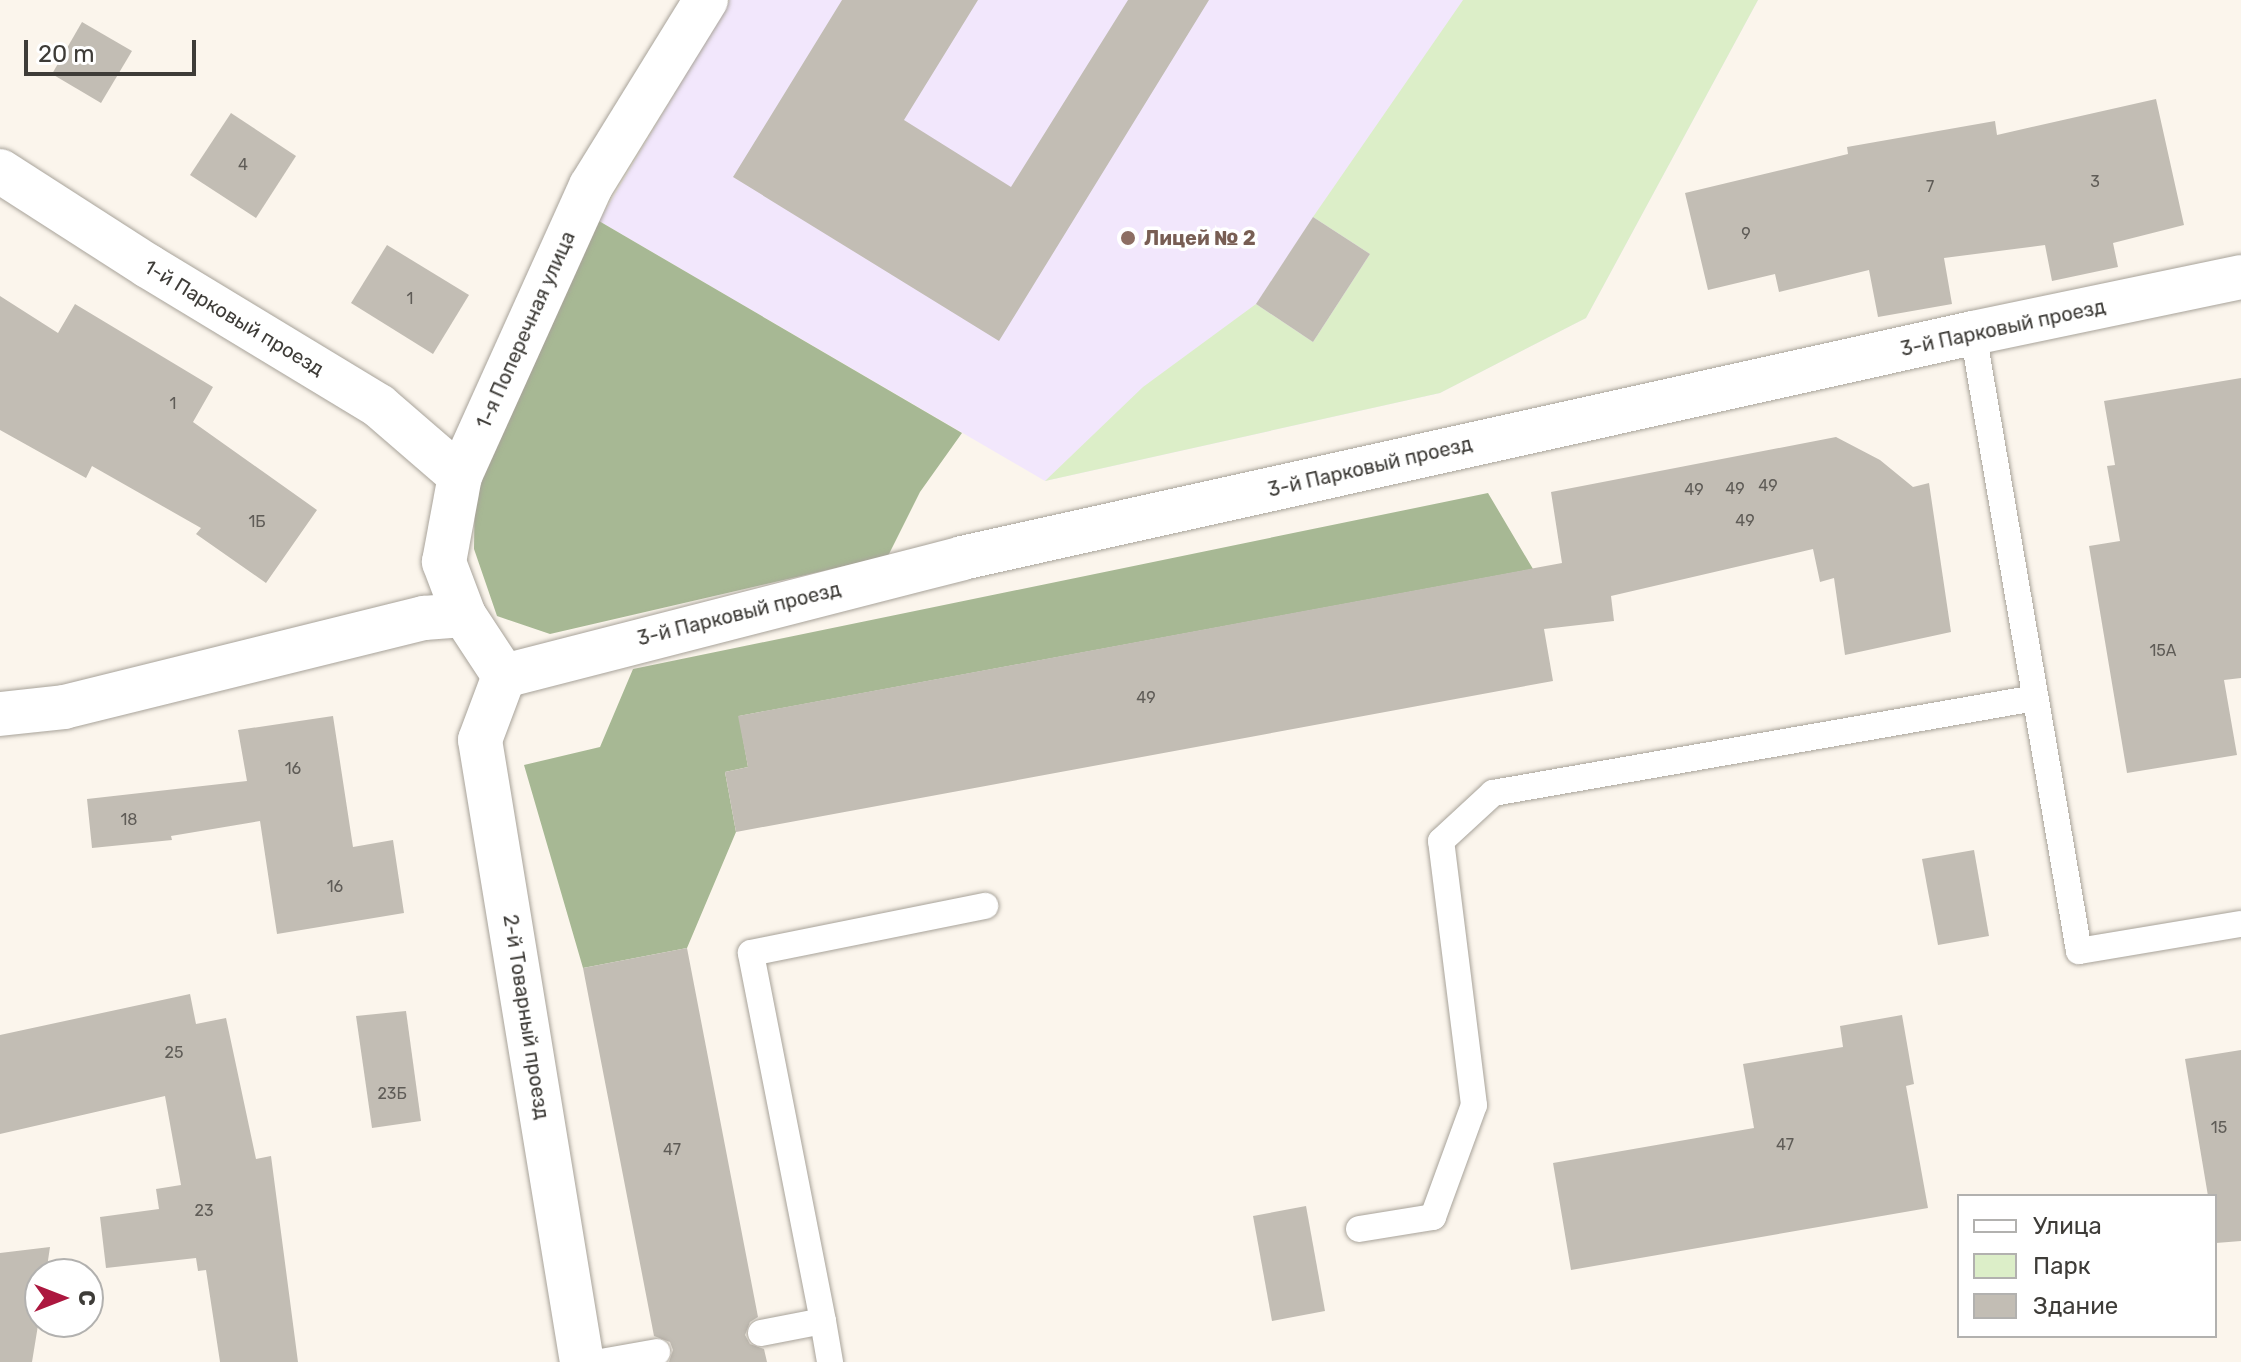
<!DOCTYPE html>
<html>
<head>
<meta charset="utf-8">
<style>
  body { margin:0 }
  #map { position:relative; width:2241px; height:1362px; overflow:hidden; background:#fbf5ec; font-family:Rubik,sans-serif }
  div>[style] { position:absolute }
  .education>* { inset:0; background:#f2e7fc }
  .green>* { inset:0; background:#dceec8 }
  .forest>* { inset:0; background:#a7b894 }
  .building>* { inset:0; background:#c2bdb4 }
  .roads { filter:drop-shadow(0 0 2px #a8a39a) drop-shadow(0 0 2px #a8a39a) }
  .lane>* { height:26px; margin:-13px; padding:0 13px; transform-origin:13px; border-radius:13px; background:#fff }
  .street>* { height:44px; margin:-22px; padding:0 22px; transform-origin:22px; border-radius:22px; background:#fff }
  .dots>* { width:22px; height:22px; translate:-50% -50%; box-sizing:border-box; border:4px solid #fff; border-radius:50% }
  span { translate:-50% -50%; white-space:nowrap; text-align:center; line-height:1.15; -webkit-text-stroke:7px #fff; paint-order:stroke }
  .number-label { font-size:16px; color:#5f5c57 }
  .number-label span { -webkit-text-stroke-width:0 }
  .education-label { font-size:20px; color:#785e54; font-weight:700 }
  .left { translate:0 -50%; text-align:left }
  .street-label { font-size:20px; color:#3e3c38 }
  .legend { position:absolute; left:1957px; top:1194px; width:260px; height:144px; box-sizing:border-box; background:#fff; border:2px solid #b2b1af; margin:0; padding:10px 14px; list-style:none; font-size:24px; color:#3e3c38 }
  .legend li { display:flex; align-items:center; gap:16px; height:40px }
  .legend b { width:40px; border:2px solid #b2b1af }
  .north { position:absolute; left:24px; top:1258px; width:80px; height:80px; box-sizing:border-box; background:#fff; border:2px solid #b2b1af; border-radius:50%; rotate:90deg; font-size:22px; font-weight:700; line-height:32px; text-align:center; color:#3e3c38 }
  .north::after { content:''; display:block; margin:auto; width:28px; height:36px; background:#ac173f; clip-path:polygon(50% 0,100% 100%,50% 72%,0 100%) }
  .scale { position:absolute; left:24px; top:40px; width:172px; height:36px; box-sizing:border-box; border:4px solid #3e3c38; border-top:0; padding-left:10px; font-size:24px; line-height:28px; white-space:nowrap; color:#3e3c38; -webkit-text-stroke:6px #fff; paint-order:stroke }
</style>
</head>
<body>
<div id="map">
  <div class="education">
    <i style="clip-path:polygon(730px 0,1758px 0,1586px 318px,1440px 393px,1045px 481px,599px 221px)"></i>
  </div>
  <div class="green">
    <i style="clip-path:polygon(1463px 0,1758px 0,1586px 318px,1440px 393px,1045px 481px,1143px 387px,1256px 304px,1313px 342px,1370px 254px,1313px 217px)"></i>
  </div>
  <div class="forest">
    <i style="clip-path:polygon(599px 221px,962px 433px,920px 492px,888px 556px,550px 634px,497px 616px,474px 549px,475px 477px)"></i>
    <i style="clip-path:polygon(1488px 493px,1533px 569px,739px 716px,748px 767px,725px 772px,736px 832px,687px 948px,583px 968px,524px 765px,600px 747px,633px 669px)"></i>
  </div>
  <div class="building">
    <i style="clip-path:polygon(842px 0,978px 0,904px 120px,1011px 187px,1128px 0,1209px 0,999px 341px,733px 177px)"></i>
    <i style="clip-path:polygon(82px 22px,132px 51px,101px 103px,52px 74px)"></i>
    <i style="clip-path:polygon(2156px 99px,2184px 225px,2113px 243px,2118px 267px,2052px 281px,2045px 245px,1944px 258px,1952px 304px,1878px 317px,1869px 270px,1779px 292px,1775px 274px,1708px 290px,1685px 193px,1848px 154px,1847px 147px,1995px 121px,1997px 135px)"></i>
    <i style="clip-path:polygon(231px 113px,296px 156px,256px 218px,190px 175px)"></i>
    <i style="clip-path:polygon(1313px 217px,1370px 254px,1313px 342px,1256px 304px)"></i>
    <i style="clip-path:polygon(387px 245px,469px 295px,433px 354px,351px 303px)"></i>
    <i style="clip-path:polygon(0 296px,58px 333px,75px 304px,213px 387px,193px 422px,317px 510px,266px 583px,196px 534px,201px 528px,92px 466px,86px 478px,0 430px)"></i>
    <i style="clip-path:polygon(2241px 378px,2241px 678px,2224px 680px,2237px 755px,2127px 773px,2089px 546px,2120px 541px,2107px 466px,2115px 465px,2104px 401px)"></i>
    <i style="clip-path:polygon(1836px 437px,1880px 460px,1913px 487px,1929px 483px,1951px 632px,1845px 655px,1834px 578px,1820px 582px,1813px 549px,1611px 596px,1614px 621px,1544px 629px,1553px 681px,736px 832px,725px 772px,748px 767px,738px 716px,1562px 563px,1551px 492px)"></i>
    <i style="clip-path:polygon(333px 716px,353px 847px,393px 840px,404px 913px,277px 934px,260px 821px,171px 836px,172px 840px,92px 848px,87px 799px,247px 781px,238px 730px)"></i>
    <i style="clip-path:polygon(1974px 850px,1989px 936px,1938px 945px,1922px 859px)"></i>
    <i style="clip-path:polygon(687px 948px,758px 1317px,750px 1322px,745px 1335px,750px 1344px,764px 1349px,767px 1362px,669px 1362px,673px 1350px,670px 1342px,654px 1336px,583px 968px)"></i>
    <i style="clip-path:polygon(190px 994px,196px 1024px,226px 1018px,256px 1159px,271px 1156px,298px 1362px,220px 1362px,206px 1270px,198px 1271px,196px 1258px,106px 1268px,100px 1217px,159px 1209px,156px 1189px,181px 1185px,165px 1096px,0 1134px,0 1035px)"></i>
    <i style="clip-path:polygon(406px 1011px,421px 1121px,372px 1128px,356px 1016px)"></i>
    <i style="clip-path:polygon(1902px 1015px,1914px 1084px,1906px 1086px,1928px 1208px,1571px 1270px,1553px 1163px,1754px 1128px,1743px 1064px,1843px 1047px,1840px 1026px)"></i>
    <i style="clip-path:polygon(2241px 1050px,2241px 1241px,2216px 1243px,2215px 1196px,2208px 1196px,2185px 1059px)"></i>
    <i style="clip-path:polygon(1306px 1206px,1325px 1311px,1272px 1321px,1253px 1216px)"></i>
    <i style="clip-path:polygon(50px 1247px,46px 1274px,40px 1274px,40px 1313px,32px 1362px,0 1362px,0 1253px)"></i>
  </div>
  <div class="roads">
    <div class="lane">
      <i style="left:1973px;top:333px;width:627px;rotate:80.27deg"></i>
      <i style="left:2079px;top:951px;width:164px;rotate:-9.5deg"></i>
      <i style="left:1359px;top:1229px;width:75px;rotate:-9.2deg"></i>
      <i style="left:1433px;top:1217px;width:119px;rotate:-69.9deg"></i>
      <i style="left:1474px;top:1105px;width:266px;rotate:-97.1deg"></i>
      <i style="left:1441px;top:841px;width:71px;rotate:-42.7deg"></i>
      <i style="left:1493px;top:793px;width:550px;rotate:-9.94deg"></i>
      <i style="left:823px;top:1321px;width:375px;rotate:-101.1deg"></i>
      <i style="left:751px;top:953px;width:239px;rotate:-11.4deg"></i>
      <i style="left:761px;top:1333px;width:63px;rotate:-11deg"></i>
      <i style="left:823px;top:1321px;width:42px;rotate:80.3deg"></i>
      <i style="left:601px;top:1362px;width:57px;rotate:-10.1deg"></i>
    </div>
    <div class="street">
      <i style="left:0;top:171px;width:176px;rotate:32.7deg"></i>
      <i style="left:148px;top:266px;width:270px;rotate:31.2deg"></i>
      <i style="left:379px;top:406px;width:107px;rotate:40.8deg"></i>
      <i style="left:504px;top:676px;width:473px;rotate:-14.4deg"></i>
      <i style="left:962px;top:558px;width:1036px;rotate:-12.55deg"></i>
      <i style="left:1973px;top:333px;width:274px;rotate:-11.8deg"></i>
      <i style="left:504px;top:676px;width:73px;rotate:-123.3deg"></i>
      <i style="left:464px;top:615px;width:57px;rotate:-110.7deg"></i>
      <i style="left:444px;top:562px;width:87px;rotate:-79.5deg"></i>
      <i style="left:460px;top:476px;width:318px;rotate:-65.7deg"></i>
      <i style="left:591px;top:186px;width:219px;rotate:-58.3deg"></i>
      <i style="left:504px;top:676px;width:68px;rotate:110.6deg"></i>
      <i style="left:480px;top:740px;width:630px;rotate:80.69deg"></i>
      <i style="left:0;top:714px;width:64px;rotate:-6.2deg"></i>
      <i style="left:64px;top:707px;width:371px;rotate:-13.9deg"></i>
      <i style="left:424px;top:618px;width:40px;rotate:-4.3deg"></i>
    </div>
  </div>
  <div class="dots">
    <i style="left:1128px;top:238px;background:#8d6e63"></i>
  </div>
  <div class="number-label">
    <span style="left:243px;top:165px">4</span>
    <span style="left:2095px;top:182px">3</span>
    <span style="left:1930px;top:187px">7</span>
    <span style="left:1746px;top:234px">9</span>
    <span style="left:410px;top:299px">1</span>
    <span style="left:173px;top:404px">1</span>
    <span style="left:1768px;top:486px">49</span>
    <span style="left:1735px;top:489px">49</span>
    <span style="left:1694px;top:490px">49</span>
    <span style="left:1745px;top:521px">49</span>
    <span style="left:257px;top:522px">1Б</span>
    <span style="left:2163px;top:651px">15А</span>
    <span style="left:1146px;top:698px">49</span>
    <span style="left:293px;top:769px">16</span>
    <span style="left:129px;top:820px">18</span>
    <span style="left:335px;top:887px">16</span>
    <span style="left:174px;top:1053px">25</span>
    <span style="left:392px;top:1094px">23Б</span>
    <span style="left:2219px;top:1128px">15</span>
    <span style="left:1785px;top:1145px">47</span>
    <span style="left:672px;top:1150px">47</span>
    <span style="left:204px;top:1211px">23</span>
  </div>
  <div class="education-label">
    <span class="left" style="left:1144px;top:238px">Лицей № 2</span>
  </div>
  <div class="street-label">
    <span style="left:234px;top:318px;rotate:31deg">1-й Парковый проезд</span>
    <span style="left:2003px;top:328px;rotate:-12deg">3-й Парковый проезд</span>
    <span style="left:526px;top:330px;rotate:-66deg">1-я Поперечная улица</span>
    <span style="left:1370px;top:467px;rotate:-13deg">3-й Парковый проезд</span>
    <span style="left:739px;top:614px;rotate:-14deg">3-й Парковый проезд</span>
    <span style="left:526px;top:1017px;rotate:81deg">2-й Товарный проезд</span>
  </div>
  <ul class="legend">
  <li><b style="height:10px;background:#fff"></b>Улица</li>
  <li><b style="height:22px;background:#dceec8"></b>Парк</li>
  <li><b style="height:22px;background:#c2bdb4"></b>Здание</li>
  </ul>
  <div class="north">С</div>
  <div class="scale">20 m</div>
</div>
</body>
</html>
